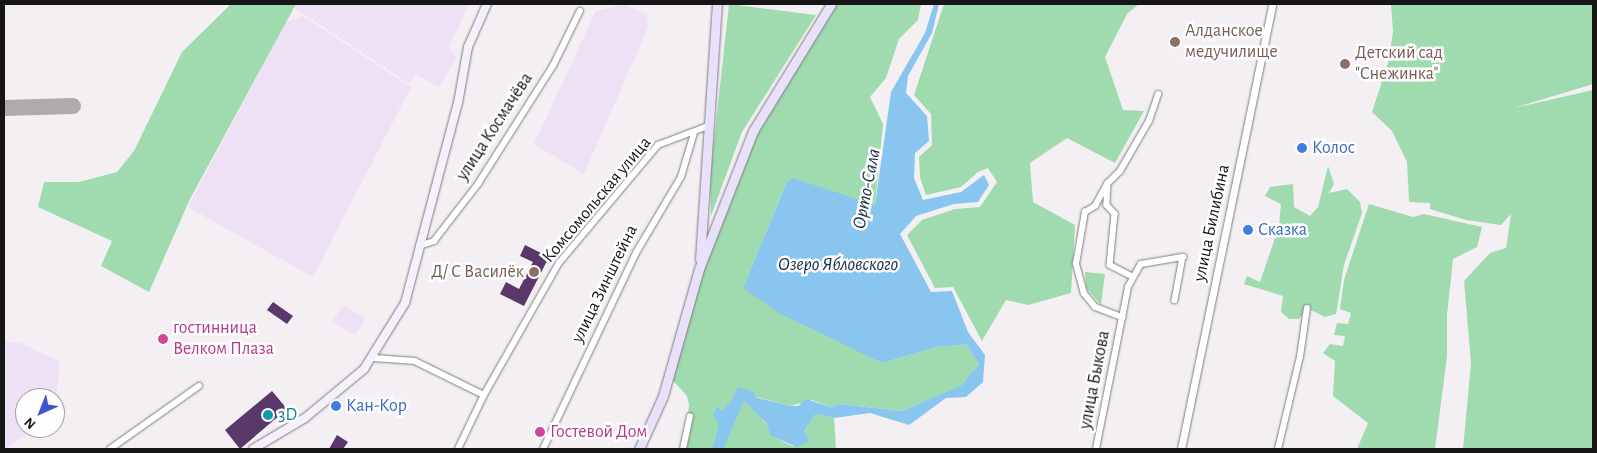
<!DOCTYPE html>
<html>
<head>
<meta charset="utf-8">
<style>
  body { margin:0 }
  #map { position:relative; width:1597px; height:453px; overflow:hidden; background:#f3eff3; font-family:"Alegreya Sans",sans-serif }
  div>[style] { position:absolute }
  .industrial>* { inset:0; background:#eee1f5 }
  .green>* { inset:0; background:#9fdbaf }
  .water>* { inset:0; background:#88c6f0 }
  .river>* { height:11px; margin:-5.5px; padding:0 5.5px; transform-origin:5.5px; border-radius:5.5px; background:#88c6f0 }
  .taxiway>* { height:16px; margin:-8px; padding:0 8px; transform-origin:8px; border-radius:8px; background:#aeaaae }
  .building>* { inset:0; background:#5a3869 }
  .roads { filter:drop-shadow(0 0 1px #7f7c7f) drop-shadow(0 0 1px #7f7c7f) }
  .minor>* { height:5.5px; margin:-2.75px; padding:0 2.75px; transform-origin:2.75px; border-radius:2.75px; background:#fff }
  .tertiary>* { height:7px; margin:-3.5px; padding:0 3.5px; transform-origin:3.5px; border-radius:3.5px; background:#fff }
  .secondary>* { height:8px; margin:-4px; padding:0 4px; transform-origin:4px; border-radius:4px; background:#f4f0fc }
  .primary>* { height:9px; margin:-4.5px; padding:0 4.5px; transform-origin:4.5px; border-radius:4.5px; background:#e9e0f9 }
  .dots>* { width:14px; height:14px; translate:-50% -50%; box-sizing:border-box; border:2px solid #fffdff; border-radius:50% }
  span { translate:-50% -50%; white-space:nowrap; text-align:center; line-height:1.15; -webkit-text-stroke:5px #fffdff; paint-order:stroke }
  .education-label { font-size:18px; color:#785e54 }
  .left { translate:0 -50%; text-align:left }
  .right { translate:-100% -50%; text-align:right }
  .street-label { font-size:18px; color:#171617 }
  .shop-label { font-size:18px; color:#366cbe }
  .hotel-label { font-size:18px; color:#b23c85 }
  .culture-label { font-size:18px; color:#0d838f }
  .water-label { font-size:19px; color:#143042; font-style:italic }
  .frame { position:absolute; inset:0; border:5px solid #171617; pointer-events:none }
  .north { position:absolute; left:15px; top:388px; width:50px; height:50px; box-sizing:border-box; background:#fffdff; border:1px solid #a2a1a2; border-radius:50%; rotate:224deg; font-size:14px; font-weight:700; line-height:20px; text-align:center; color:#171617 }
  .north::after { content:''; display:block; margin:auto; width:18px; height:22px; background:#4055c9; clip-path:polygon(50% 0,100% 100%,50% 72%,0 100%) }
</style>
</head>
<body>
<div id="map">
  <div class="industrial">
    <i style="clip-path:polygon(296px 4px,469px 4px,449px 47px,457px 58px,439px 87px,416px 75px,409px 84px,292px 6px)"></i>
    <i style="clip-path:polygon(624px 4px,647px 14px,648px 27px,584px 174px,534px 144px,596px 11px)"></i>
    <i style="clip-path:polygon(303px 16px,411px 87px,313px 277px,188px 207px,286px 22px)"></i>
    <i style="clip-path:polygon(343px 305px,365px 318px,355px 335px,332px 322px)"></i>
    <i style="clip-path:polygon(4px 342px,20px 343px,60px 362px,55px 405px,55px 398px,25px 398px,25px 428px,36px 428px,4px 449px)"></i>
  </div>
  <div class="green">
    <i style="clip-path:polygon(231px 4px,296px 4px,190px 199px,149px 292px,101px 266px,112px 241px,38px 207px,44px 182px,79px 182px,117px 172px,134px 151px,182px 52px)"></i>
    <i style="clip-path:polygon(729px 4px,816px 15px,742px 132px,711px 216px,710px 178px)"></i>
    <i style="clip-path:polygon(831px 4px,921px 4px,918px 20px,899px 39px,886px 78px,870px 97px,883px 124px,875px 205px,786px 184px,743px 288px,882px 363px,937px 347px,966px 344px,979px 364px,963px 385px,902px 411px,840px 404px,831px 407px,812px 400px,790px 406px,741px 393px,772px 431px,771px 436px,792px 446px,810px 440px,804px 431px,816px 414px,834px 418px,836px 449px,683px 449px,689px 405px,687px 396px,669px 376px,679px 331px,753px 131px)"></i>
    <i style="clip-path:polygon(944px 4px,1139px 4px,1127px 14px,1105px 57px,1123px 110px,1144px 111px,1115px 163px,1067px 138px,1030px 163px,1033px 202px,1075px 225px,1071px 293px,1028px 305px,1006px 300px,982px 341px,953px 287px,935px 288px,907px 235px,922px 220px,955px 209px,980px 207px,997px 182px,988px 168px,978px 172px,961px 187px,926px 195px,920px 177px,919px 157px,932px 145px,931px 114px,914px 95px)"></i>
    <i style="clip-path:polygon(1391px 4px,1593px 4px,1593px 84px,1514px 108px,1593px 90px,1593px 449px,1463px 449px,1471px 363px,1464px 281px,1490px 253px,1506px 248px,1511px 214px,1501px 225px,1466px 220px,1430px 209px,1430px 203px,1409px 202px,1407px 162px,1392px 131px,1372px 112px,1388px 63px,1393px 32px)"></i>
    <i style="clip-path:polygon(1328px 166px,1334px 184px,1329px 193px,1347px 189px,1360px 202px,1362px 213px,1344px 265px,1336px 314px,1325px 317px,1307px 308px,1299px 319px,1289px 319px,1281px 312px,1283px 296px,1244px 284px,1247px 276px,1260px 282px,1279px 226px,1281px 204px,1265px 196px,1270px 187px,1293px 184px,1294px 207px,1310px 216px,1318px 207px)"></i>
    <i style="clip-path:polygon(1369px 204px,1413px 217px,1424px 214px,1482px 227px,1477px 247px,1453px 259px,1447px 315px,1447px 356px,1435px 449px,1357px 449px,1368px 423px,1333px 396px,1335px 361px,1323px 353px,1330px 344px,1343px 346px,1345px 336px,1334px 335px,1337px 323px,1348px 324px,1351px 313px,1340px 309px,1344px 280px)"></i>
    <i style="clip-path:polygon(1085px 272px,1105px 274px,1101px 305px,1086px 288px)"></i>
  </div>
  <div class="water">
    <i style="clip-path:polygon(934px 4px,939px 4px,932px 33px,908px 76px,906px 93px,927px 116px,929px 141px,915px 153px,914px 178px,923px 200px,961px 192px,984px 175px,989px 185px,978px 202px,954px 204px,916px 216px,900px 234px,931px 292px,952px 291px,968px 332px,985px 355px,983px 382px,966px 397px,946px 398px,909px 425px,870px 413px,834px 418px,816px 414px,804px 431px,810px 440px,797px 447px,771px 436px,767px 424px,741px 397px,735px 398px,728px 409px,720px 449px,713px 449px,719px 424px,713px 415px,717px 406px,722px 411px,738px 393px,790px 406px,798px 406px,806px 399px,831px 407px,840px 404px,902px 411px,962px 385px,979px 364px,966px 344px,937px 347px,882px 363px,779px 313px,743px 288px,786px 184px,793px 178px,875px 205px,891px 92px,925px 33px)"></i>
  </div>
  <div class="river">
    <i style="left:717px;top:449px;width:61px;rotate:-67.7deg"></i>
    <i style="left:740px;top:393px;width:10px;rotate:17deg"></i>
  </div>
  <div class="taxiway">
    <i style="left:4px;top:108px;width:69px;rotate:-1.7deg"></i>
  </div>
  <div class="building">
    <i style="clip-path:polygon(525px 245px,549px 257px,524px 306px,500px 294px,506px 282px,519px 289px,533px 262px,520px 256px)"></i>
    <i style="clip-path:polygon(273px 302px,293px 316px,287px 324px,267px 310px)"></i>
    <i style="clip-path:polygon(272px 391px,287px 409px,240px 449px,225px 430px)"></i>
    <i style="clip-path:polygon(337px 435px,348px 442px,343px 449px,329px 449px)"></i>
  </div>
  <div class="roads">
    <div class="minor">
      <i style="left:1108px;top:183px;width:17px;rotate:-45deg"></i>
      <i style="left:1120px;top:171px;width:58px;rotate:-59.9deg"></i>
      <i style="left:1149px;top:121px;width:28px;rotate:-71deg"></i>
      <i style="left:419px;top:246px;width:16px;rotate:-18deg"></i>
      <i style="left:434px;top:241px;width:72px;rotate:-52.3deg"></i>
      <i style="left:478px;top:184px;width:140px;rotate:-57.6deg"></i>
      <i style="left:553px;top:66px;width:61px;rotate:-63.9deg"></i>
      <i style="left:1123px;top:318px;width:30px;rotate:-159deg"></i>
      <i style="left:1095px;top:307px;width:17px;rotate:-130deg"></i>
      <i style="left:1084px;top:294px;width:31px;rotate:-105deg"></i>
      <i style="left:1076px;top:264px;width:53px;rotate:-80.2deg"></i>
      <i style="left:1085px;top:212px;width:12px;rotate:-31deg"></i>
      <i style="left:1095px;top:206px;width:26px;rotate:-61deg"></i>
      <i style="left:1108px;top:183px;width:22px;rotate:93deg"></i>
      <i style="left:1107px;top:205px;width:12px;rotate:48deg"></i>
      <i style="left:1115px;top:214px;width:51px;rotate:95.6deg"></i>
      <i style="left:1110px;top:265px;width:25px;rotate:27deg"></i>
      <i style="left:374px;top:358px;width:41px;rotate:4.2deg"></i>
      <i style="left:415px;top:361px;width:77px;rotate:26.2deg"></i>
      <i style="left:110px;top:449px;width:109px;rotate:-35.3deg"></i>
      <i style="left:458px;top:449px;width:60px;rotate:-64.3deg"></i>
      <i style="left:484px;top:395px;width:152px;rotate:-60.4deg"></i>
      <i style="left:559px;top:263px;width:154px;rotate:-50deg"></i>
      <i style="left:658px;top:145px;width:53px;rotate:-20.8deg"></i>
      <i style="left:543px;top:449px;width:217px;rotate:-64.6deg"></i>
      <i style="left:636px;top:253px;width:88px;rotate:-59.4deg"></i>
      <i style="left:681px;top:177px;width:46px;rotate:-73.5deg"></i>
      <i style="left:683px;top:449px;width:33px;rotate:-78deg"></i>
      <i style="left:1096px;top:449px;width:165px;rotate:-78.8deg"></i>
      <i style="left:1128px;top:287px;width:26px;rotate:-61deg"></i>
      <i style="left:1141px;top:264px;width:43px;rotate:-9.5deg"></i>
      <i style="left:1183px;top:257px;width:44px;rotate:100.5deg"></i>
      <i style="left:1278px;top:449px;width:95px;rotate:-76.6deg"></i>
      <i style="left:1300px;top:357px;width:49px;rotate:-81.9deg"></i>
    </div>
    <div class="tertiary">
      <i style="left:1181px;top:449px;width:454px;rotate:-78.4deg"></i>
    </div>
    <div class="secondary">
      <i style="left:253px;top:449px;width:61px;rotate:-30.8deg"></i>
      <i style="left:305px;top:418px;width:77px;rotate:-39.7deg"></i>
      <i style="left:364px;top:369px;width:78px;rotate:-58.2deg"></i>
      <i style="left:405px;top:303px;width:207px;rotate:-75.2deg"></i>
      <i style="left:458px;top:103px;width:57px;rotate:-79.9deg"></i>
      <i style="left:468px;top:47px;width:47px;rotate:-66.2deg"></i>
    </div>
    <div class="primary">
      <i style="left:700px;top:259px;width:256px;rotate:-86.2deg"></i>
      <i style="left:639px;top:449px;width:58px;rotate:-65.6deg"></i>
      <i style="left:663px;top:396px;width:132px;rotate:-74.2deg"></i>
      <i style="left:699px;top:269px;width:148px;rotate:-68.6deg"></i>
      <i style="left:753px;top:131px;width:149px;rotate:-58.4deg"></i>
    </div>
  </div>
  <div class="dots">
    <i style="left:1175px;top:42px;background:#8d6e63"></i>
    <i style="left:1345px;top:64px;background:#8d6e63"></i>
    <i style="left:1302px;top:148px;background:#3f7fe0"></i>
    <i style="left:1248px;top:230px;background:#3f7fe0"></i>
    <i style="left:534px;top:272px;background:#8d6e63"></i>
    <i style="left:163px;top:339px;background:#d1479c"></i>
    <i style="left:336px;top:406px;background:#3f7fe0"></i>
    <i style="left:268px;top:415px;background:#0f9aa8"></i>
    <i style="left:540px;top:432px;background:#d1479c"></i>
  </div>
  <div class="education-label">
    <span class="left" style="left:1185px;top:42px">Алданское<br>медучилище</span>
    <span class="left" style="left:1355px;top:64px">Детский сад<br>"Снежинка"</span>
    <span class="right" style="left:524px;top:272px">Д/ С Василёк</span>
  </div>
  <div class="street-label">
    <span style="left:495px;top:127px;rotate:-57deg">улица Космачёва</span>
    <span style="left:597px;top:200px;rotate:-50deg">Комсомольская улица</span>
    <span style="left:1212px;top:223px;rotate:-78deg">улица Билибина</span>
    <span style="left:605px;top:284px;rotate:-64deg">улица Зинштейна</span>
    <span style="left:1095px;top:380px;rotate:-79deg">улица Быкова</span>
  </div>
  <div class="shop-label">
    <span class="left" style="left:1312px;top:148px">Колос</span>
    <span class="left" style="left:1258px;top:230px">Сказка</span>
    <span class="left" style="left:346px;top:406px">Кан-Кор</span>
  </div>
  <div class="hotel-label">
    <span class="left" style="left:173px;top:339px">гостинница<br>Велком Плаза</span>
    <span class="left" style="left:550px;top:432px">Гостевой Дом</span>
  </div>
  <div class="culture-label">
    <span class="left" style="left:278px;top:415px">3D</span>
  </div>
  <div class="water-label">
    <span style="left:867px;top:189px;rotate:-79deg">Орто-Сала</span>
    <span style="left:838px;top:265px">Озеро Ябловского</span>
  </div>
  <div class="frame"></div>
  <div class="north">N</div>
</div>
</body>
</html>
